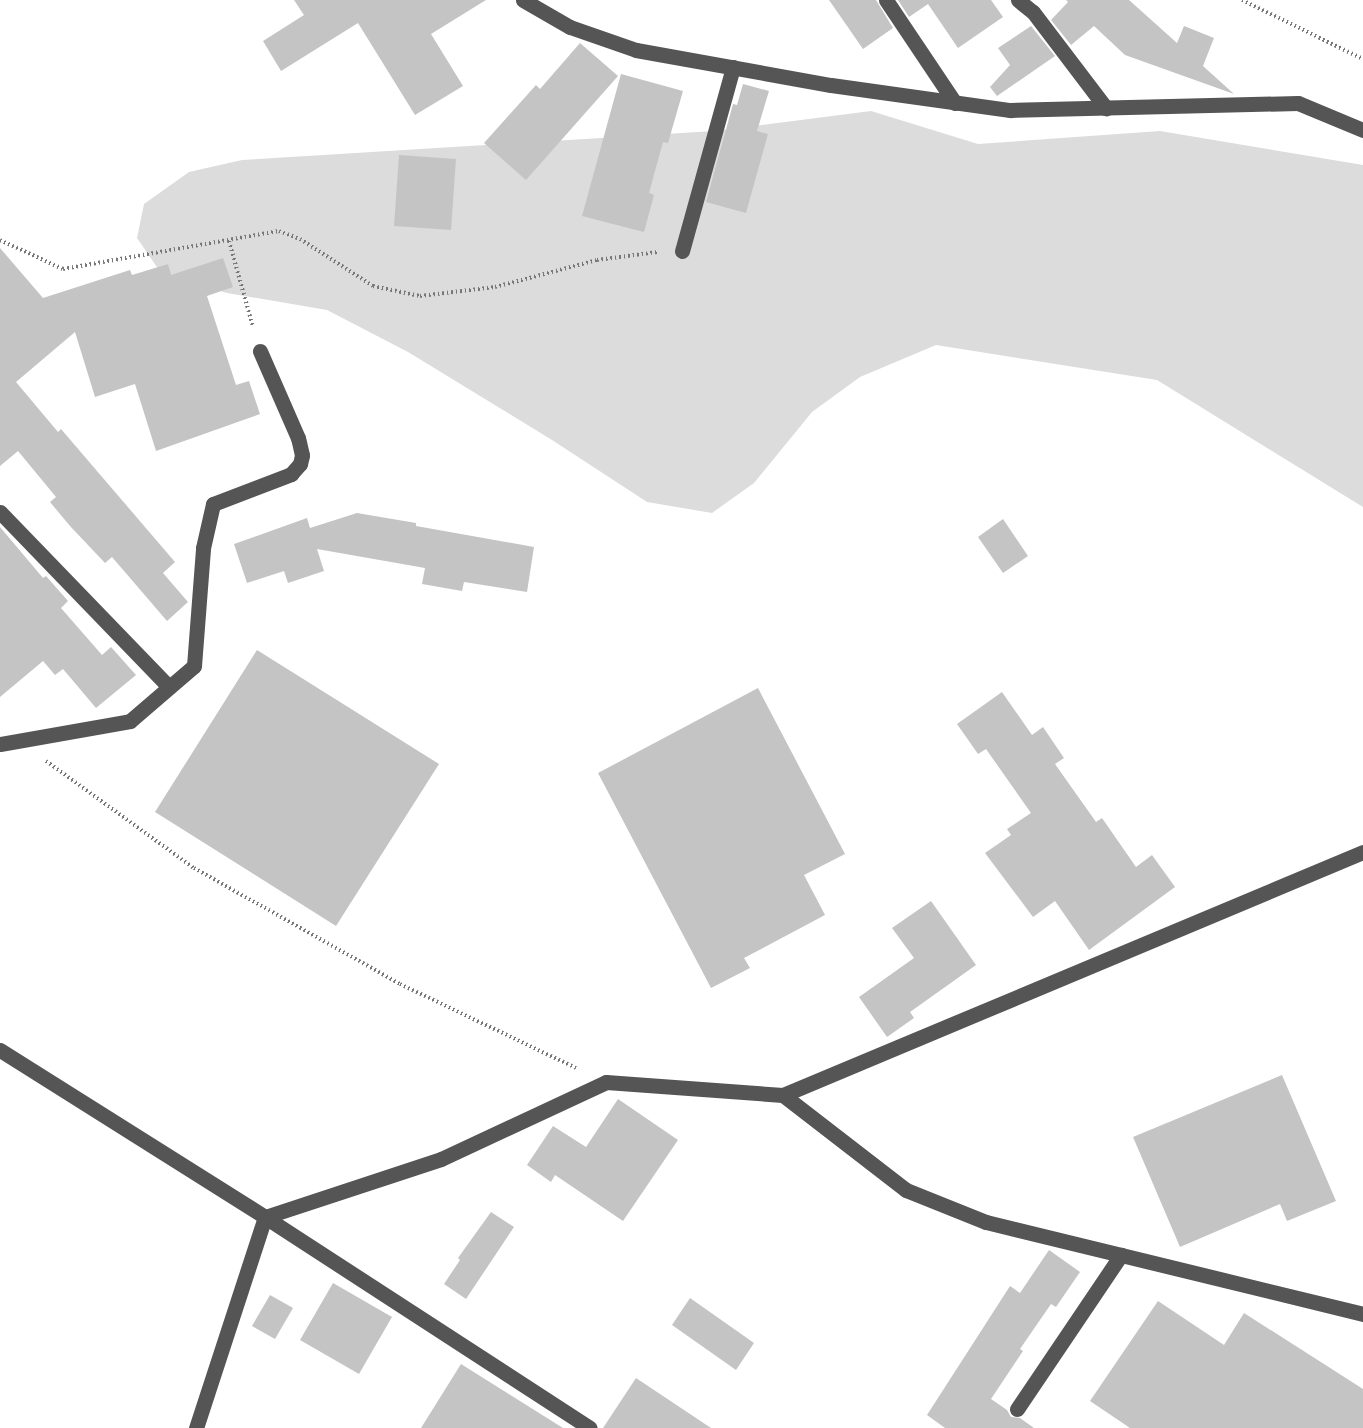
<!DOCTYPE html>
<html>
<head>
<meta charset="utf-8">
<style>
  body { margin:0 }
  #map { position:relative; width:1363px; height:1428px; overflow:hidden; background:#fff; font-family:Rubik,sans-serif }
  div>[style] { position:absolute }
  .green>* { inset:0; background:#dcdcdc }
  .building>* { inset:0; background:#c4c4c4 }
  .path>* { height:4px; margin-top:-2px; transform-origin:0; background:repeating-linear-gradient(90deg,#777 0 1.5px,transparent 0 4.5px) }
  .minor>* { height:15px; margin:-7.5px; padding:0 7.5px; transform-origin:7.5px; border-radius:7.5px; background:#555 }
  span { translate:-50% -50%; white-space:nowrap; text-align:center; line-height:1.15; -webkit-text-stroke:4.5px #fff; paint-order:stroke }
</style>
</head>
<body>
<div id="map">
  <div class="green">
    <i style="clip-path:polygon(871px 111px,978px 144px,1160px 131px,1363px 165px,1363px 507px,1157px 380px,936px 345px,860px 377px,812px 412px,754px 483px,712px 513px,647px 502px,552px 440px,408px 352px,327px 310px,227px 293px,161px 273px,137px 238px,144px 204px,189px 172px,242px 160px,714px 131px)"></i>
  </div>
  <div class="building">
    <i style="clip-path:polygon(294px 0,486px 0,431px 34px,463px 86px,415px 115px,358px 23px,281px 71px,263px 41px,304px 15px)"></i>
    <i style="clip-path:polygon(829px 0,876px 0,893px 28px,863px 49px)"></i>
    <i style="clip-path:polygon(898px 0,991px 0,1003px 17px,958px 48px,928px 4px,909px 17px)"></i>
    <i style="clip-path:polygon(1066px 0,1129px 0,1177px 43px,1184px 26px,1214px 38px,1203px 66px,1234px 94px,1125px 55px,1094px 26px,1071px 45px,1051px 20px,1068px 2px)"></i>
    <i style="clip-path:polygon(1031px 26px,1055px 56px,997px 96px,990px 87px,1010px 65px,998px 48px)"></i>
    <i style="clip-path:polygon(580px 43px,618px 76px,526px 180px,484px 143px,536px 85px,540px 89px)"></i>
    <i style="clip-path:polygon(621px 74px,683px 91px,668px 143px,663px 142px,649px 193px,654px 195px,644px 232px,582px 216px)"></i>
    <i style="clip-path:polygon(743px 84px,769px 91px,757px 131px,768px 134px,746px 213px,706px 202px,733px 104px,737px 105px)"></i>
    <i style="clip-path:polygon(399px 155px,456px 159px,451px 230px,394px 226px)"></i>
    <i style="clip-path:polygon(0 248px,43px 298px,130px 270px,132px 275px,168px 264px,171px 275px,223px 258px,233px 287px,207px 296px,236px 385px,249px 381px,260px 414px,156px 451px,135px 384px,95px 397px,75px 332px,16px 382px,58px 432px,61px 429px,175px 562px,163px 573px,188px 602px,167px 621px,112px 557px,105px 563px,70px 526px,50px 502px,56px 497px,18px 451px,0 466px)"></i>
    <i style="clip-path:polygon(357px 513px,416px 523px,416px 526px,534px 547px,527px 592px,464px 582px,462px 591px,422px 584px,425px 568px,317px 549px,324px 571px,288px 583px,284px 571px,247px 583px,234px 544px,307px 518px,310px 528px)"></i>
    <i style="clip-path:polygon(1003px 519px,1028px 556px,1003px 573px,978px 537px)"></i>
    <i style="clip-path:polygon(0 527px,43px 578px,46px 576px,68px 601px,61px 608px,102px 655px,111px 647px,136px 675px,96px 708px,63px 669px,55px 675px,43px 661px,0 697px)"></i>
    <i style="clip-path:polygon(257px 650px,439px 764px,336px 926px,155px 812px)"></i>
    <i style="clip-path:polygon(758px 688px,845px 854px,804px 875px,825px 915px,744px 958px,750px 968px,711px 988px,598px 773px)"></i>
    <i style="clip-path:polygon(1002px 692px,1032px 735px,1043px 727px,1064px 758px,1055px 764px,1096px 822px,1102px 818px,1136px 867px,1152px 855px,1175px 887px,1089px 950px,1055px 901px,1033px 917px,985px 853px,1011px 835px,1007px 829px,1031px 813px,986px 749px,978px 754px,957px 724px)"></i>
    <i style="clip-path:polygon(931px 901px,976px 965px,910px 1012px,914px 1018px,887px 1037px,859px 997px,914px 958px,892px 928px)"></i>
    <i style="clip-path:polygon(1282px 1075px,1336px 1201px,1287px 1221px,1280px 1204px,1180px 1247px,1133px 1137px)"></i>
    <i style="clip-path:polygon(618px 1099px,678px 1140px,623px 1221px,555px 1175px,551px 1182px,527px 1165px,553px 1126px,586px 1147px)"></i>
    <i style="clip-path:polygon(491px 1212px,514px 1227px,466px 1299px,444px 1284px,460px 1260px,458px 1258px)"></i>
    <i style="clip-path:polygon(1049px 1250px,1080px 1272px,1056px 1307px,1051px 1304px,1020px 1349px,1023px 1351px,991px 1399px,1007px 1410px,1011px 1417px,1020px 1418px,1034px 1428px,945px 1428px,927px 1415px,1010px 1286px,1020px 1293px)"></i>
    <i style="clip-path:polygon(333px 1283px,392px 1317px,359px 1374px,300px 1340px)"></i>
    <i style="clip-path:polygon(270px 1295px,293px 1308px,275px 1339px,252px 1326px)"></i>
    <i style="clip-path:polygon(690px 1298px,754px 1343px,736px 1370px,672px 1325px)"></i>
    <i style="clip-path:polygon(1158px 1301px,1224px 1345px,1244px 1313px,1363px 1389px,1363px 1428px,1130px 1428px,1090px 1401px)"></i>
    <i style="clip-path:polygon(461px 1364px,563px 1428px,421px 1428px)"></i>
    <i style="clip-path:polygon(636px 1378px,711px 1428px,603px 1428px)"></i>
  </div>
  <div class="path">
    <i style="left:1242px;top:0;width:135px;rotate:26deg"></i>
    <i style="left:0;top:240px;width:69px;rotate:24.7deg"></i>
    <i style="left:63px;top:269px;width:219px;rotate:-10deg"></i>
    <i style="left:279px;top:231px;width:22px;rotate:21deg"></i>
    <i style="left:300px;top:239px;width:87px;rotate:32.8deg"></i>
    <i style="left:373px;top:286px;width:48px;rotate:12deg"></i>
    <i style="left:420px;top:296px;width:76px;rotate:-6.8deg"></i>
    <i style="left:495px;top:287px;width:106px;rotate:-14.8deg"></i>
    <i style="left:597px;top:260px;width:61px;rotate:-7.6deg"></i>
    <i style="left:229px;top:241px;width:89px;rotate:74.4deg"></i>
    <i style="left:46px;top:761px;width:183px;rotate:35.9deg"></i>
    <i style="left:194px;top:868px;width:236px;rotate:29.4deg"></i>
    <i style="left:400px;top:984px;width:195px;rotate:25.5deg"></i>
  </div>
  <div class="minor">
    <i style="left:523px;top:0;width:54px;rotate:29.9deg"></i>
    <i style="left:570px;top:27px;width:70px;rotate:19.2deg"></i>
    <i style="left:636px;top:50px;width:198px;rotate:10.2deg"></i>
    <i style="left:831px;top:85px;width:181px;rotate:8deg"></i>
    <i style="left:1010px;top:110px;width:288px;rotate:-1.4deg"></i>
    <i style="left:1298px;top:103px;width:70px;rotate:22.6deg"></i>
    <i style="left:886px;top:0;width:124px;rotate:56.2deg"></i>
    <i style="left:1018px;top:0;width:19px;rotate:39deg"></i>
    <i style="left:1033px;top:12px;width:121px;rotate:52.8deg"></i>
    <i style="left:682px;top:251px;width:191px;rotate:-74.5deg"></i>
    <i style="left:0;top:512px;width:243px;rotate:46deg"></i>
    <i style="left:0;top:744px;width:132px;rotate:-10deg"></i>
    <i style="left:130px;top:721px;width:84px;rotate:-40.7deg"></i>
    <i style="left:194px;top:666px;width:118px;rotate:-85.6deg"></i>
    <i style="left:203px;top:548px;width:45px;rotate:-77.2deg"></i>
    <i style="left:213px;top:504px;width:84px;rotate:-21deg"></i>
    <i style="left:291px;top:474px;width:13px;rotate:-48deg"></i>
    <i style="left:300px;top:464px;width:9px;rotate:-77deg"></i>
    <i style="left:302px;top:455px;width:17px;rotate:-103deg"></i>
    <i style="left:298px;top:438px;width:95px;rotate:-113.6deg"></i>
    <i style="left:0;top:1050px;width:313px;rotate:32.2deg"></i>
    <i style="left:265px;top:1217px;width:387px;rotate:33deg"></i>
    <i style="left:783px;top:1095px;width:629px;rotate:-22.73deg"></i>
    <i style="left:1017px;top:1409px;width:186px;rotate:-56deg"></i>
    <i style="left:196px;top:1428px;width:222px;rotate:-71.9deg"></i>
    <i style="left:265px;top:1217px;width:185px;rotate:-18.2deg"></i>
    <i style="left:441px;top:1159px;width:182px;rotate:-25deg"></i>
    <i style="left:606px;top:1082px;width:177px;rotate:4.2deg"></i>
    <i style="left:783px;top:1095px;width:155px;rotate:37.7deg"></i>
    <i style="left:906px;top:1190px;width:86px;rotate:21.8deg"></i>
    <i style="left:986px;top:1222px;width:388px;rotate:13.7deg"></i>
  </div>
</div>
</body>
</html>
